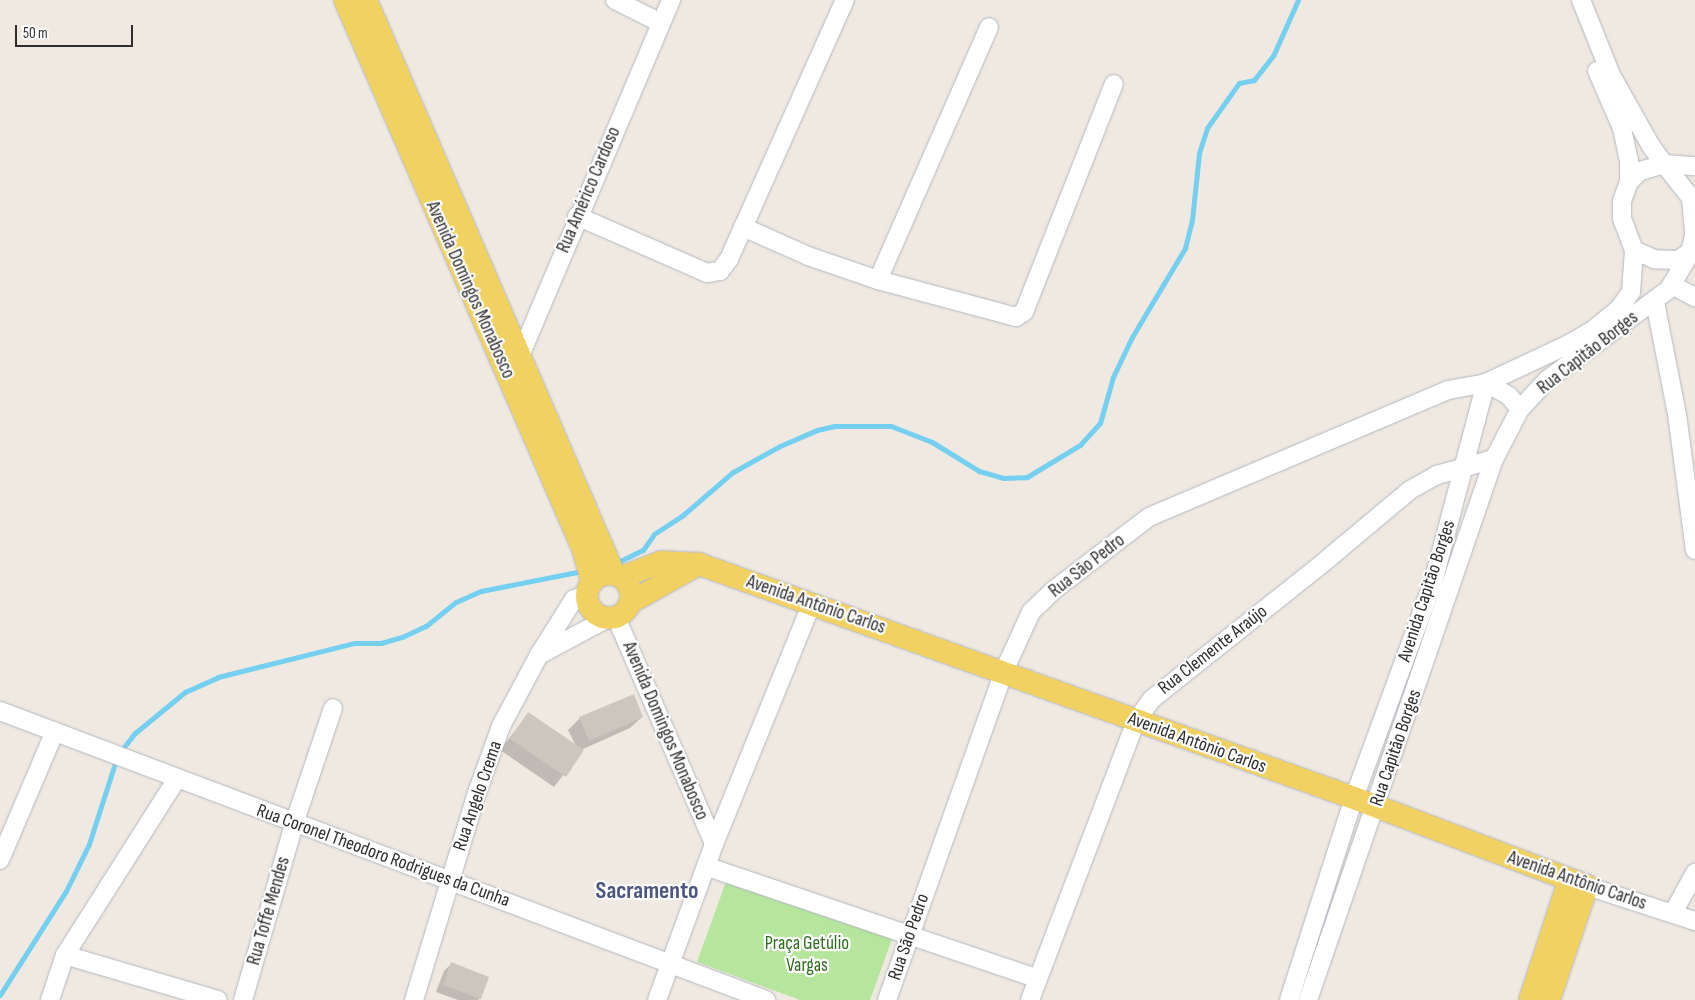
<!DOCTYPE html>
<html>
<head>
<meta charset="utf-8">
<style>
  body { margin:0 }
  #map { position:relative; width:1695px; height:1000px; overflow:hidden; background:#efe9e1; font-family:"Sofia Sans Condensed",sans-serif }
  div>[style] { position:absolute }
  .green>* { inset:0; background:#b6e59e }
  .shadow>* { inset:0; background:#0003 }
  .stream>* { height:5px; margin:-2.5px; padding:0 2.5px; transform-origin:2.5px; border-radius:2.5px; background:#75cff0 }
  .building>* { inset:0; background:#cbc7bf }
  .roads { filter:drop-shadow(0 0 1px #b4b7c1) drop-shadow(0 0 1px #b4b7c1) }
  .minor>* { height:18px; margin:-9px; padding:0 9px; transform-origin:9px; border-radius:9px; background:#fff }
  .major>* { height:22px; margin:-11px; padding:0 11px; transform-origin:11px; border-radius:11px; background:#f2d163 }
  .major>.ring { margin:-11px; padding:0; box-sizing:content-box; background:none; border:22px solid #f2d163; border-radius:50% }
  span { translate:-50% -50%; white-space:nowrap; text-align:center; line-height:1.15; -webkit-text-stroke:4.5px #fff; paint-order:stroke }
  .street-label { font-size:19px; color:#2e2e2e }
  .park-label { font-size:19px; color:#2c6e1b }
  .district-label { font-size:24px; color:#4d5680; font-weight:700 }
  .scale { position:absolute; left:15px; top:25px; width:118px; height:22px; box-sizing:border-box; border:2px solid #2e2e2e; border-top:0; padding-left:6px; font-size:15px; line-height:18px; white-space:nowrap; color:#2e2e2e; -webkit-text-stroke:4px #fff; paint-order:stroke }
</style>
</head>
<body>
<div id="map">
  <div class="green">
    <i style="clip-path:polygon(727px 879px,892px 939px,870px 1000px,800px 1000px,697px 962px)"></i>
  </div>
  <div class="shadow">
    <i style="clip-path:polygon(528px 714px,576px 746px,568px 730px,580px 718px,642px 717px,630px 728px,583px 749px,554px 787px,500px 750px)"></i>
    <i style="clip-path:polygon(451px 964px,480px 998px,478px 1000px,458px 1000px,436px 992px,444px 971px)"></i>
  </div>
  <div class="stream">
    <i style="left:620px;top:561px;width:25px;rotate:-26deg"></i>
    <i style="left:643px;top:550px;width:19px;rotate:-55deg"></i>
    <i style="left:654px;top:534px;width:35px;rotate:-33deg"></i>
    <i style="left:683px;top:515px;width:66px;rotate:-40.7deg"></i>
    <i style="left:733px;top:472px;width:54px;rotate:-29deg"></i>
    <i style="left:780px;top:446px;width:40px;rotate:-23.4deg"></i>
    <i style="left:817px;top:430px;width:18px;rotate:-13deg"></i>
    <i style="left:835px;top:426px;width:56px"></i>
    <i style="left:891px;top:426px;width:44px;rotate:21.3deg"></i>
    <i style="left:932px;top:442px;width:55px;rotate:31.7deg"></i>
    <i style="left:979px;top:471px;width:25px;rotate:16deg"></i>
    <i style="left:1003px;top:478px;width:24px;rotate:-2deg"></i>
    <i style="left:1027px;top:477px;width:62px;rotate:-31.1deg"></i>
    <i style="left:1080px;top:445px;width:30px;rotate:-48deg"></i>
    <i style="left:1100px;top:423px;width:48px;rotate:-74.2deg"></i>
    <i style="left:1113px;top:377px;width:44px;rotate:-64.6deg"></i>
    <i style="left:1132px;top:337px;width:104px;rotate:-59.2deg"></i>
    <i style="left:1185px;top:248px;width:29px;rotate:-76deg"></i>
    <i style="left:1192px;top:220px;width:67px;rotate:-84deg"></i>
    <i style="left:1199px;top:153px;width:26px;rotate:-72deg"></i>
    <i style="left:1207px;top:128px;width:55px;rotate:-54.6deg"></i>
    <i style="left:1239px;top:83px;width:15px;rotate:-11deg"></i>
    <i style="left:1254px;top:80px;width:31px;rotate:-52deg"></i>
    <i style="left:1273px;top:56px;width:61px;rotate:-65.9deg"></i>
    <i style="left:120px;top:752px;width:24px;rotate:-52deg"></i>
    <i style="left:135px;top:733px;width:65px;rotate:-39.4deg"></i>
    <i style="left:185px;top:692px;width:36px;rotate:-24deg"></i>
    <i style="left:218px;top:677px;width:140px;rotate:-14deg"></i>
    <i style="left:354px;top:643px;width:27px"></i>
    <i style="left:381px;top:643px;width:22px;rotate:-16deg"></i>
    <i style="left:402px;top:637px;width:26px;rotate:-25deg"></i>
    <i style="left:426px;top:626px;width:38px;rotate:-39deg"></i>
    <i style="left:456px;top:602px;width:27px;rotate:-24deg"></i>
    <i style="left:481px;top:591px;width:103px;rotate:-11.2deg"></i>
    <i style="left:0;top:995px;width:123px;rotate:-57.6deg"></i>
    <i style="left:66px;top:891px;width:52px;rotate:-63.9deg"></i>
    <i style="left:89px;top:844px;width:82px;rotate:-72.2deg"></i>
  </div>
  <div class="building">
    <i style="clip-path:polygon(634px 694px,643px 717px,589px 741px,579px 717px)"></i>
    <i style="clip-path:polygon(528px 712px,584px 750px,566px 777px,510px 739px)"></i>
    <i style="clip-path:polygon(451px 962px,489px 977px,481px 999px,443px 985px)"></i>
  </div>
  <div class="roads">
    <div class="minor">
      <i style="left:615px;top:0;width:51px;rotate:26.6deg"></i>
      <i style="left:1581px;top:0;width:81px;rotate:68.2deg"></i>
      <i style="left:1611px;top:75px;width:81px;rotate:60.6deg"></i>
      <i style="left:1651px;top:146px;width:22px;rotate:54deg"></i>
      <i style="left:1664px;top:164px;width:31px;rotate:4deg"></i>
      <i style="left:1597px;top:71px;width:62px;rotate:66.3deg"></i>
      <i style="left:1622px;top:128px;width:33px;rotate:78deg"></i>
      <i style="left:1629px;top:160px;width:22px;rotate:90deg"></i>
      <i style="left:1664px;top:164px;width:43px;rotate:51.5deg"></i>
      <i style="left:1691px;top:198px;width:38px;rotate:85deg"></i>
      <i style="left:1694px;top:236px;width:16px;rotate:104deg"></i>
      <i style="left:1690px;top:252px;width:14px;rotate:146deg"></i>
      <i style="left:1678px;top:260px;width:24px;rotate:-178deg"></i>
      <i style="left:1654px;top:259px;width:22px;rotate:-156deg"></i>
      <i style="left:1634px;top:250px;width:34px;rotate:-111deg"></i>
      <i style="left:1622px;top:218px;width:17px;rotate:-90deg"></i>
      <i style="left:1622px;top:201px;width:20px;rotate:-70deg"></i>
      <i style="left:1629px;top:182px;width:16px;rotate:-45deg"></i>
      <i style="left:1640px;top:171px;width:25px;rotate:-16deg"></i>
      <i style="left:577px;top:216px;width:142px;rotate:23.7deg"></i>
      <i style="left:707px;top:273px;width:13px;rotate:-9deg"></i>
      <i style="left:720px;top:271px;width:15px;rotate:-53deg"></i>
      <i style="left:729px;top:259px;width:284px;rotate:-65.9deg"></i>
      <i style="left:743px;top:227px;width:71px;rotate:24deg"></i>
      <i style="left:808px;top:256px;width:74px;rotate:18.9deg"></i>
      <i style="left:878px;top:280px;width:143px;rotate:15deg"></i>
      <i style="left:1016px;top:317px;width:9px;rotate:-32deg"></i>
      <i style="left:1024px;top:312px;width:245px;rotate:-68.5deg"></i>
      <i style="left:878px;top:280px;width:276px;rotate:-66.3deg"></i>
      <i style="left:1672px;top:285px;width:26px;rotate:28deg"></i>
      <i style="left:1655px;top:302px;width:114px;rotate:78.9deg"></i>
      <i style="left:1677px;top:414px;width:137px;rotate:82.5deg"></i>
      <i style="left:517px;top:363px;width:394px;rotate:-67deg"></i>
      <i style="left:616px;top:617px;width:247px;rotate:66.6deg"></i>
      <i style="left:539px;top:655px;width:76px;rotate:-28.2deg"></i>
      <i style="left:0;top:711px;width:819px;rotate:20.67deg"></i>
      <i style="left:0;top:860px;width:140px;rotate:-66.9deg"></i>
      <i style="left:708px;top:867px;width:348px;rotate:18.7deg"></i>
      <i style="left:1587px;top:886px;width:114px;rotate:18deg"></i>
      <i style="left:1673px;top:913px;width:46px;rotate:-61.2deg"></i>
      <i style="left:65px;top:955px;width:159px;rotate:16.4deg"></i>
      <i style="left:50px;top:1000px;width:47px;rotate:-71.6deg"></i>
      <i style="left:65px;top:955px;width:207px;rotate:-57.6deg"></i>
      <i style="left:243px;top:1000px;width:183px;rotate:-73.8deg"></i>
      <i style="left:294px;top:824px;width:122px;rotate:-71.4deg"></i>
      <i style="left:414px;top:1000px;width:220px;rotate:-73.1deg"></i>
      <i style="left:478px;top:790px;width:68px;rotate:-70.2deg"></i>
      <i style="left:501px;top:726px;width:81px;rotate:-61.8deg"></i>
      <i style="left:539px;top:655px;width:66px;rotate:-58deg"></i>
      <i style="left:574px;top:599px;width:13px;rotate:-18deg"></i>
      <i style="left:657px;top:1000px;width:166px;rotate:-69.9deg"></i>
      <i style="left:714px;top:844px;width:260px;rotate:-67.9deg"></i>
      <i style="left:887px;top:1000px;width:349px;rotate:-70.4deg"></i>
      <i style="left:1004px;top:671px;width:65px;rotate:-65.4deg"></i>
      <i style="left:1031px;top:612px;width:32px;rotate:-44deg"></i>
      <i style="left:1054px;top:590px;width:120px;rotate:-37.5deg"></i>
      <i style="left:1149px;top:517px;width:325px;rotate:-23deg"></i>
      <i style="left:1448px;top:390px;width:39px;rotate:-10deg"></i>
      <i style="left:1486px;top:383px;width:26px;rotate:29deg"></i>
      <i style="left:1509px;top:396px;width:17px;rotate:50deg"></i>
      <i style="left:1030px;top:1000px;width:298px;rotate:-69.2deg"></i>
      <i style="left:1136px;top:721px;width:27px;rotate:-54deg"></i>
      <i style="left:1152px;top:699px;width:220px;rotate:-38.5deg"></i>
      <i style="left:1324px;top:562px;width:112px;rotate:-39.9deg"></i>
      <i style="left:1410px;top:490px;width:31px;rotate:-29deg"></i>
      <i style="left:1437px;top:475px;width:59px;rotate:-15.7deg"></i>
      <i style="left:1289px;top:1000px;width:212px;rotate:-72.2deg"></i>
      <i style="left:1354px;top:798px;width:230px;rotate:-69.9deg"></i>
      <i style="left:1433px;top:582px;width:206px;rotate:-75.1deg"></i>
      <i style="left:1486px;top:383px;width:89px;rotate:-25.1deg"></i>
      <i style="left:1567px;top:345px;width:30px;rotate:-30deg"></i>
      <i style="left:1593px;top:330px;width:32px;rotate:-39deg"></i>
      <i style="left:1618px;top:310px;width:22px;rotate:-54deg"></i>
      <i style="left:1631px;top:292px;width:42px;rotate:-85.9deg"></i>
      <i style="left:1308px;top:1000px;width:572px;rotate:-71.03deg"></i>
      <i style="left:1494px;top:459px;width:56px;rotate:-62.5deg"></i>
      <i style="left:1520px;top:409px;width:40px;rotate:-47deg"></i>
      <i style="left:1547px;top:380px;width:152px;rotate:-36.7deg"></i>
      <i style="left:1669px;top:289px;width:51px;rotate:-59.4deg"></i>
    </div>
    <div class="major">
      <i style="left:345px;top:0;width:598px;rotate:66.56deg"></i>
      <i style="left:583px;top:549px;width:33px;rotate:74deg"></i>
      <i style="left:366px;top:0;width:625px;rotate:66.63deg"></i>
      <i class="ring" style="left:587px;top:574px;width:22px;height:22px"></i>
      <i style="left:622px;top:577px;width:42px;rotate:-21deg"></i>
      <i style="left:661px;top:562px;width:38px;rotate:3deg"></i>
      <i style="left:699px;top:564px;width:696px;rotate:19.66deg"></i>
      <i style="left:1354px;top:798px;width:249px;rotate:20.7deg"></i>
      <i style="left:1587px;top:886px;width:120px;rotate:108.4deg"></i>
      <i style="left:631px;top:602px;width:78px;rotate:-29.2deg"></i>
      <i style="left:1530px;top:1000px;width:125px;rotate:-71.9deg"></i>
    </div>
  </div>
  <div class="street-label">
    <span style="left:589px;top:190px;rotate:-67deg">Rua Américo Cardoso</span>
    <span style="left:470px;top:290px;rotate:66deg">Avenida Domingos Monabosco</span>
    <span style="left:1588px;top:353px;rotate:-38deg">Rua Capitão Borges</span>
    <span style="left:1087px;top:566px;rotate:-38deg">Rua São Pedro</span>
    <span style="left:1427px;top:591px;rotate:-72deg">Avenida Capitão Borges</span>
    <span style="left:816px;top:605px;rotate:19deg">Avenida Antônio Carlos</span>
    <span style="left:1213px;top:650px;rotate:-38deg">Rua Clemente Araújo</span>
    <span style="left:665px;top:731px;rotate:67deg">Avenida Domingos Monabosco</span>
    <span style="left:1197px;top:743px;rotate:20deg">Avenida Antônio Carlos</span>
    <span style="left:1396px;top:748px;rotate:-71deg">Rua Capitão Borges</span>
    <span style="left:478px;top:796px;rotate:-71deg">Rua Angelo Crema</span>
    <span style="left:383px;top:856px;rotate:20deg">Rua Coronel Theodoro Rodrigues da Cunha</span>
    <span style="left:1577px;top:881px;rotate:19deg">Avenida Antônio Carlos</span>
    <span style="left:269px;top:911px;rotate:-74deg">Rua Toffe Mendes</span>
    <span style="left:909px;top:937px;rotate:-71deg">Rua São Pedro</span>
  </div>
  <div class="park-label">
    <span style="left:807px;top:955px">Praça Getúlio<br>Vargas</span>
  </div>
  <div class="district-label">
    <span style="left:647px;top:891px">Sacramento</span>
  </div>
  <div class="scale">50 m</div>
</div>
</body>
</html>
